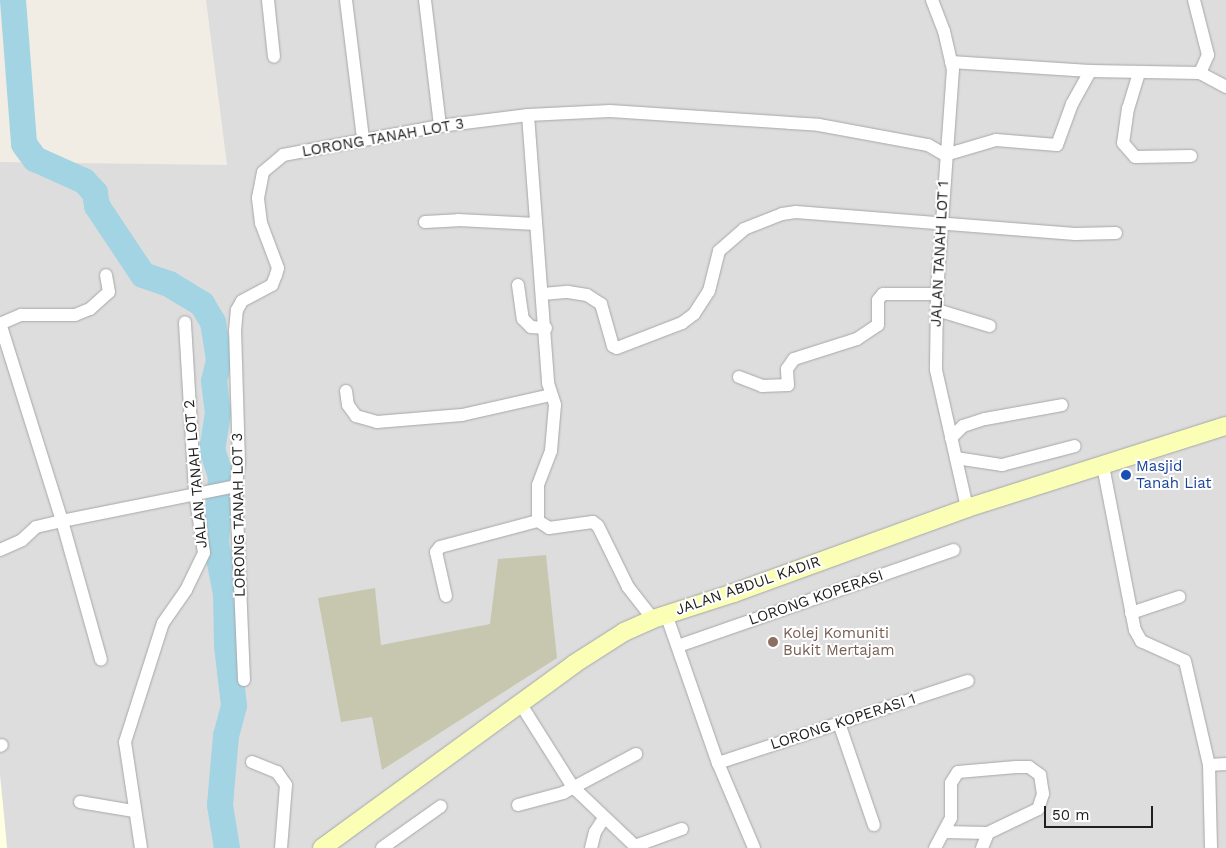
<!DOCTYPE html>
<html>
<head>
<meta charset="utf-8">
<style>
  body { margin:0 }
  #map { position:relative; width:1226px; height:848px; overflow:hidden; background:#f1ede5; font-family:"Work Sans",sans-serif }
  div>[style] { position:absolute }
  .residential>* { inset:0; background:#dedddd }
  .education>* { inset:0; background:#ffffe1 }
  .construction>* { inset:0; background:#c7c7b0 }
  .river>* { height:26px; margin:-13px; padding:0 13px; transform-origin:13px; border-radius:13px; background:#a2d4e3 }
  .roads { filter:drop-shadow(0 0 1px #a7a7a7) drop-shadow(0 0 1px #a7a7a7) }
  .minor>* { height:12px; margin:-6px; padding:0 6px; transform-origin:6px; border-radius:6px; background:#fff }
  .secondary>* { height:18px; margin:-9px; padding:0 9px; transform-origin:9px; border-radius:9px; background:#fbffb6 }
  .dots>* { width:14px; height:14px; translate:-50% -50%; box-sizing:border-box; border:2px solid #fff; border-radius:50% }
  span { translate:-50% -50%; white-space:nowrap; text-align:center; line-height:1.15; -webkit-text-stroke:4px #fff; paint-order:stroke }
  .street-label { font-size:15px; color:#202020 }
  .transit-label { font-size:15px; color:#164399 }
  .left { translate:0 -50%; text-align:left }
  .education-label { font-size:15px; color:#785e54 }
  .scale { position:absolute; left:1044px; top:806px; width:109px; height:22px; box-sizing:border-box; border:2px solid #202020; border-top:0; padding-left:6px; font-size:15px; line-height:18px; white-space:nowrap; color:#202020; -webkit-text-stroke:4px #fff; paint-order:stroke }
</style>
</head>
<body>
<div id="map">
  <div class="residential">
    <i style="clip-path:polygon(206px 0,1226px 0,1226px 848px,0 848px,0 162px,227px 165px)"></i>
  </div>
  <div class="education">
    <i style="clip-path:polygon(0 775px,4px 815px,7px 848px,0 848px)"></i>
  </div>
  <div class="construction">
    <i style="clip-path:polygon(546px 555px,557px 658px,382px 770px,372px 717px,341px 722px,318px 598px,375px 588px,381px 645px,490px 624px,498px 559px)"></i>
  </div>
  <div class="river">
    <i style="left:13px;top:0;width:144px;rotate:85.6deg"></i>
    <i style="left:24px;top:144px;width:19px;rotate:54deg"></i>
    <i style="left:35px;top:159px;width:54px;rotate:24.2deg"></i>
    <i style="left:84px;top:181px;width:16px;rotate:47deg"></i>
    <i style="left:95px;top:193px;width:13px;rotate:81deg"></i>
    <i style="left:97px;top:206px;width:83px;rotate:56.3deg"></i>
    <i style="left:143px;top:275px;width:28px;rotate:19deg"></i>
    <i style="left:169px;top:284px;width:39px;rotate:31deg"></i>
    <i style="left:202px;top:304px;width:21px;rotate:59deg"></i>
    <i style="left:213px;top:322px;width:39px;rotate:81deg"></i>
    <i style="left:219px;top:361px;width:21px;rotate:104deg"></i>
    <i style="left:214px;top:381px;width:32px;rotate:83deg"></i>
    <i style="left:218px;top:413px;width:36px;rotate:99deg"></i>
    <i style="left:212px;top:449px;width:29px;rotate:72deg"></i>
    <i style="left:221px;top:477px;width:66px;rotate:94.3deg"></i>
    <i style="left:216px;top:543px;width:52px;rotate:78.9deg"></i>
    <i style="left:226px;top:594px;width:52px;rotate:88.9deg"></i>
    <i style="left:227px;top:646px;width:60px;rotate:83.3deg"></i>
    <i style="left:234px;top:706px;width:31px;rotate:105deg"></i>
    <i style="left:226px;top:736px;width:69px;rotate:95deg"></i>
    <i style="left:220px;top:805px;width:44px;rotate:80.8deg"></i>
  </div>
  <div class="roads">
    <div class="minor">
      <i style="left:268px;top:0;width:57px;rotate:84deg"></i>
      <i style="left:346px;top:0;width:139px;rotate:83deg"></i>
      <i style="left:425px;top:0;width:127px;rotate:83.2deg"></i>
      <i style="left:932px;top:0;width:33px;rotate:69deg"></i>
      <i style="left:944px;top:31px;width:39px;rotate:77deg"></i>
      <i style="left:953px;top:69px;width:226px;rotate:94.1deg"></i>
      <i style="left:937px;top:294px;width:76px;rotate:90.8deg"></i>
      <i style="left:936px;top:370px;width:141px;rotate:77.3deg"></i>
      <i style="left:1194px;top:0;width:57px;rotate:75.7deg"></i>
      <i style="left:1208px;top:55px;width:20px;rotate:114deg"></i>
      <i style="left:951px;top:62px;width:139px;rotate:3.7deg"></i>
      <i style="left:1139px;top:73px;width:37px;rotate:107deg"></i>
      <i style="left:1128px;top:108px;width:35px;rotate:98deg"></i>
      <i style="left:1123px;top:143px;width:18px;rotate:49deg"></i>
      <i style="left:1135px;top:157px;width:56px;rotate:-1deg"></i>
      <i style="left:528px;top:115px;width:269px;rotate:85.7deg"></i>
      <i style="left:548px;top:383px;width:23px;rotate:72deg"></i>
      <i style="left:555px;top:405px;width:46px;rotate:95deg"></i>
      <i style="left:551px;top:451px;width:36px;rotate:111deg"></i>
      <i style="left:538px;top:485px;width:36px;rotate:90deg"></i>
      <i style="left:538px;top:521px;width:13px;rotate:32deg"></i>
      <i style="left:549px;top:528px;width:44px;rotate:-7.8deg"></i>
      <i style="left:593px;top:522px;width:6px;rotate:39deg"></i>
      <i style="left:598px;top:526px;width:68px;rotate:63.8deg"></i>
      <i style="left:628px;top:587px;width:41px;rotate:52deg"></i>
      <i style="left:425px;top:222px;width:33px;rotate:-3deg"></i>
      <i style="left:458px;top:220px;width:78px;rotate:2.9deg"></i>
      <i style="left:518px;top:285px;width:34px;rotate:82deg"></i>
      <i style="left:523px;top:319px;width:11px;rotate:45deg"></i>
      <i style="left:531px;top:327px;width:15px;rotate:4deg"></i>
      <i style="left:543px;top:294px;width:25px;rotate:-5deg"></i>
      <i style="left:568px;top:292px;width:19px;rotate:9deg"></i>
      <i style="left:587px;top:295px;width:17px;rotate:33deg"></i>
      <i style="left:601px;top:304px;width:44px;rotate:74.1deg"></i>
      <i style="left:613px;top:346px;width:4px;rotate:27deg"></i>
      <i style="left:617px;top:348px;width:70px;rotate:-21deg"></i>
      <i style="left:682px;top:323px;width:15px;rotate:-37deg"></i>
      <i style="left:694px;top:314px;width:27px;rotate:-57deg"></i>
      <i style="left:709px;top:291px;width:41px;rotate:-76deg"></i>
      <i style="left:719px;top:251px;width:33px;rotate:-41deg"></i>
      <i style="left:744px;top:229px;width:41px;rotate:-21.5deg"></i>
      <i style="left:782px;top:214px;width:14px;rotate:-8deg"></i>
      <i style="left:796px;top:212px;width:280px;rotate:4.5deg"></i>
      <i style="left:1075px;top:234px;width:41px;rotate:-1.4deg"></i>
      <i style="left:937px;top:310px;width:55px;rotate:16.8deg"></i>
      <i style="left:0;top:323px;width:207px;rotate:72.6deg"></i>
      <i style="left:62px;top:521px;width:177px;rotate:-11.4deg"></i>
      <i style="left:2px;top:323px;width:21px;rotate:-23deg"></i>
      <i style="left:21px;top:315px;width:54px"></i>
      <i style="left:75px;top:315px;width:16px;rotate:-22deg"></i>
      <i style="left:90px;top:309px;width:25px;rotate:-42deg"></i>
      <i style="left:109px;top:292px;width:17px;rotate:-100deg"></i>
      <i style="left:739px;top:377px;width:25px;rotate:21deg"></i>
      <i style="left:762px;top:386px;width:26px;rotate:-2deg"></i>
      <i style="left:788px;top:385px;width:16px;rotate:-94deg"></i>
      <i style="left:787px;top:369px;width:12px;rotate:-55deg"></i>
      <i style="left:794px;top:359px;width:66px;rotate:-17.6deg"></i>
      <i style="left:857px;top:339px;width:25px;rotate:-34deg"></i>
      <i style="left:878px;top:325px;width:25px;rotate:-90deg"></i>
      <i style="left:878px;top:300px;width:8px;rotate:-50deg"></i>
      <i style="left:883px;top:294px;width:54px"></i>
      <i style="left:346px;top:391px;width:14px;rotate:82deg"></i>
      <i style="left:348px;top:405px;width:14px;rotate:54deg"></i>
      <i style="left:356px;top:416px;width:22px;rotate:16deg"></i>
      <i style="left:377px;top:422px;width:85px;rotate:-4.7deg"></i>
      <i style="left:462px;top:415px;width:91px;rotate:-12.7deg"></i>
      <i style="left:951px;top:438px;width:17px;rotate:-45deg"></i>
      <i style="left:963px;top:426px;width:23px;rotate:-18deg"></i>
      <i style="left:985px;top:419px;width:78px;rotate:-10.3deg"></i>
      <i style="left:956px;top:458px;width:47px;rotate:8.7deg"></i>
      <i style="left:1002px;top:465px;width:75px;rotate:-14.6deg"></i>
      <i style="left:1103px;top:466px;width:167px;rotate:79deg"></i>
      <i style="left:1135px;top:630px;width:13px;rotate:61deg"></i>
      <i style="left:1141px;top:641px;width:48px;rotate:24.4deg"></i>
      <i style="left:1185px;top:661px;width:107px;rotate:77deg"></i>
      <i style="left:1209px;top:765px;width:83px;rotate:88.6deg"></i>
      <i style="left:0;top:550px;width:24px;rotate:-24deg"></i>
      <i style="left:22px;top:540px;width:19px;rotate:-43deg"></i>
      <i style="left:36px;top:527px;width:27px;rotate:-13deg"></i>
      <i style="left:62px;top:521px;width:144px;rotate:74.3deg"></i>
      <i style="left:446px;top:596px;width:45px;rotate:-102.8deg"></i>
      <i style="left:436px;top:552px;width:6px;rotate:-51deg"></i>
      <i style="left:440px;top:547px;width:101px;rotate:-14.9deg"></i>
      <i style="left:1131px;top:613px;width:51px;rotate:-18.4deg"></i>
      <i style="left:666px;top:614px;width:158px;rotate:70.8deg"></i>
      <i style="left:718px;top:763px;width:92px;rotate:67deg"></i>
      <i style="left:678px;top:646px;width:292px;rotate:-19.2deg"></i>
      <i style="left:244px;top:680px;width:194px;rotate:-92.4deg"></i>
      <i style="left:236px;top:486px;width:23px;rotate:-83deg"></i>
      <i style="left:239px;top:463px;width:132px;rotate:-91.7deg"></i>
      <i style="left:235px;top:331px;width:21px;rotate:-85deg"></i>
      <i style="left:237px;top:310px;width:10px;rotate:-61deg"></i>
      <i style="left:242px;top:301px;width:34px;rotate:-28deg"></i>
      <i style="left:272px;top:285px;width:11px;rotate:-68deg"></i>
      <i style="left:276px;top:275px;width:7px;rotate:-74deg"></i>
      <i style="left:278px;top:268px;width:48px;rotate:-110.7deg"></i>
      <i style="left:261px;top:223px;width:25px;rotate:-97deg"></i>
      <i style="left:258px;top:198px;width:26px;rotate:-79deg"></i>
      <i style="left:263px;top:172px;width:26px;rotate:-40deg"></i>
      <i style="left:283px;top:155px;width:160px;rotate:-10.5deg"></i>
      <i style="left:440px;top:126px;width:89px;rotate:-7.1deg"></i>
      <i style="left:528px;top:115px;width:82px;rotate:-2.8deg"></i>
      <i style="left:610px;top:111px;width:209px;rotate:3.8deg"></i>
      <i style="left:819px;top:125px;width:111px;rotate:10.4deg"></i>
      <i style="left:928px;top:145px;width:20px;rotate:30deg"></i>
      <i style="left:945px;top:155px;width:53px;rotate:-16.4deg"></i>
      <i style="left:996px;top:140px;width:61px;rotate:4.7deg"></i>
      <i style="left:1057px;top:145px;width:44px;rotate:-69.9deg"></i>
      <i style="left:1072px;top:104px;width:38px;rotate:-61deg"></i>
      <i style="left:1090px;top:71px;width:110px;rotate:1deg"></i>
      <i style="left:1200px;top:73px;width:30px;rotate:28deg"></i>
      <i style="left:520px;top:703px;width:99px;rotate:57.8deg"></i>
      <i style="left:573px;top:787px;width:88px;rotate:43.6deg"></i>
      <i style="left:839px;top:723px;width:108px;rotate:71.1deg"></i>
      <i style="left:0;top:746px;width:2px;rotate:-27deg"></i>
      <i style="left:252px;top:762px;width:27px;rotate:22deg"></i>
      <i style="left:277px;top:772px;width:16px;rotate:55deg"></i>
      <i style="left:286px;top:785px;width:63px;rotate:94.5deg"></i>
      <i style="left:718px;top:763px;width:263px;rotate:-18.2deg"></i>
      <i style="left:1209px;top:765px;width:17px;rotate:-3deg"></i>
      <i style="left:80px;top:802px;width:55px;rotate:9.5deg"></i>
      <i style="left:518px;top:805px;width:47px;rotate:-14.9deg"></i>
      <i style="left:563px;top:793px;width:83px;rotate:-28.1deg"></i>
      <i style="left:635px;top:846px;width:50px;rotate:-19.9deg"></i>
      <i style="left:141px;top:848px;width:107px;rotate:-98.6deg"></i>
      <i style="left:125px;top:742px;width:125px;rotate:-72.3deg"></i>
      <i style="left:163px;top:623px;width:40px;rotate:-55.1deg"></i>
      <i style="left:186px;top:590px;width:41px;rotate:-64.1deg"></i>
      <i style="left:204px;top:553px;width:62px;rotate:-98.4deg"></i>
      <i style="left:195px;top:492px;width:170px;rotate:-93.4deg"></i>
      <i style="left:382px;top:848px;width:72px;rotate:-35.4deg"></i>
      <i style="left:591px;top:848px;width:16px;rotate:-76deg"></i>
      <i style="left:595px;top:832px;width:17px;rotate:-57deg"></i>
      <i style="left:935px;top:848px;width:34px;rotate:-62deg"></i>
      <i style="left:951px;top:818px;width:35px;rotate:-90deg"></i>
      <i style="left:951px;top:783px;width:13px;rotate:-58deg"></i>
      <i style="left:958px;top:772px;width:58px;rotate:-4.9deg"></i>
      <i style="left:1016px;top:767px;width:13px"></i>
      <i style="left:1029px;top:767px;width:14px;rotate:36deg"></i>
      <i style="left:1040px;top:775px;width:19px;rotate:81deg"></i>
      <i style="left:1043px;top:794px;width:16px;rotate:108deg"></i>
      <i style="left:1038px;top:809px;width:55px;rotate:154.4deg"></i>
      <i style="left:988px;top:833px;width:43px;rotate:-178.7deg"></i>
      <i style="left:982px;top:848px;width:16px;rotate:-68deg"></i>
    </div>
    <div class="secondary">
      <i style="left:322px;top:848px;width:312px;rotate:-36.1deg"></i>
      <i style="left:574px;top:664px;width:59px;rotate:-32.6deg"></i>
      <i style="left:624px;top:632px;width:32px;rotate:-24deg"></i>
      <i style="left:653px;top:619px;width:85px;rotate:-17.8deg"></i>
      <i style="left:734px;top:593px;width:248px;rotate:-20deg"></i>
      <i style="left:967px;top:508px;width:272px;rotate:-17.6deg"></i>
    </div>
  </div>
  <div class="dots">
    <i style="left:1126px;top:475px;background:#1a4fb4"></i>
    <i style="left:773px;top:642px;background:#8d6e63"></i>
  </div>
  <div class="street-label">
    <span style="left:383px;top:138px;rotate:-10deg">LORONG TANAH LOT 3</span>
    <span style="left:940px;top:254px;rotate:-87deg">JALAN TANAH LOT 1</span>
    <span style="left:196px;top:474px;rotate:-95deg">JALAN TANAH LOT 2</span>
    <span style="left:239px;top:515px;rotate:-91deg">LORONG TANAH LOT 3</span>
    <span style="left:748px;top:586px;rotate:-19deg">JALAN ABDUL KADIR</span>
    <span style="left:816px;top:598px;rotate:-19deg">LORONG KOPERASI</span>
    <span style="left:843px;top:722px;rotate:-18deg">LORONG KOPERASI 1</span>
  </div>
  <div class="transit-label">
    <span class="left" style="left:1136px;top:475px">Masjid<br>Tanah Liat</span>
  </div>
  <div class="education-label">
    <span class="left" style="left:783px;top:642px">Kolej Komuniti<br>Bukit Mertajam</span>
  </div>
  <div class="scale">50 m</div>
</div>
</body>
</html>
